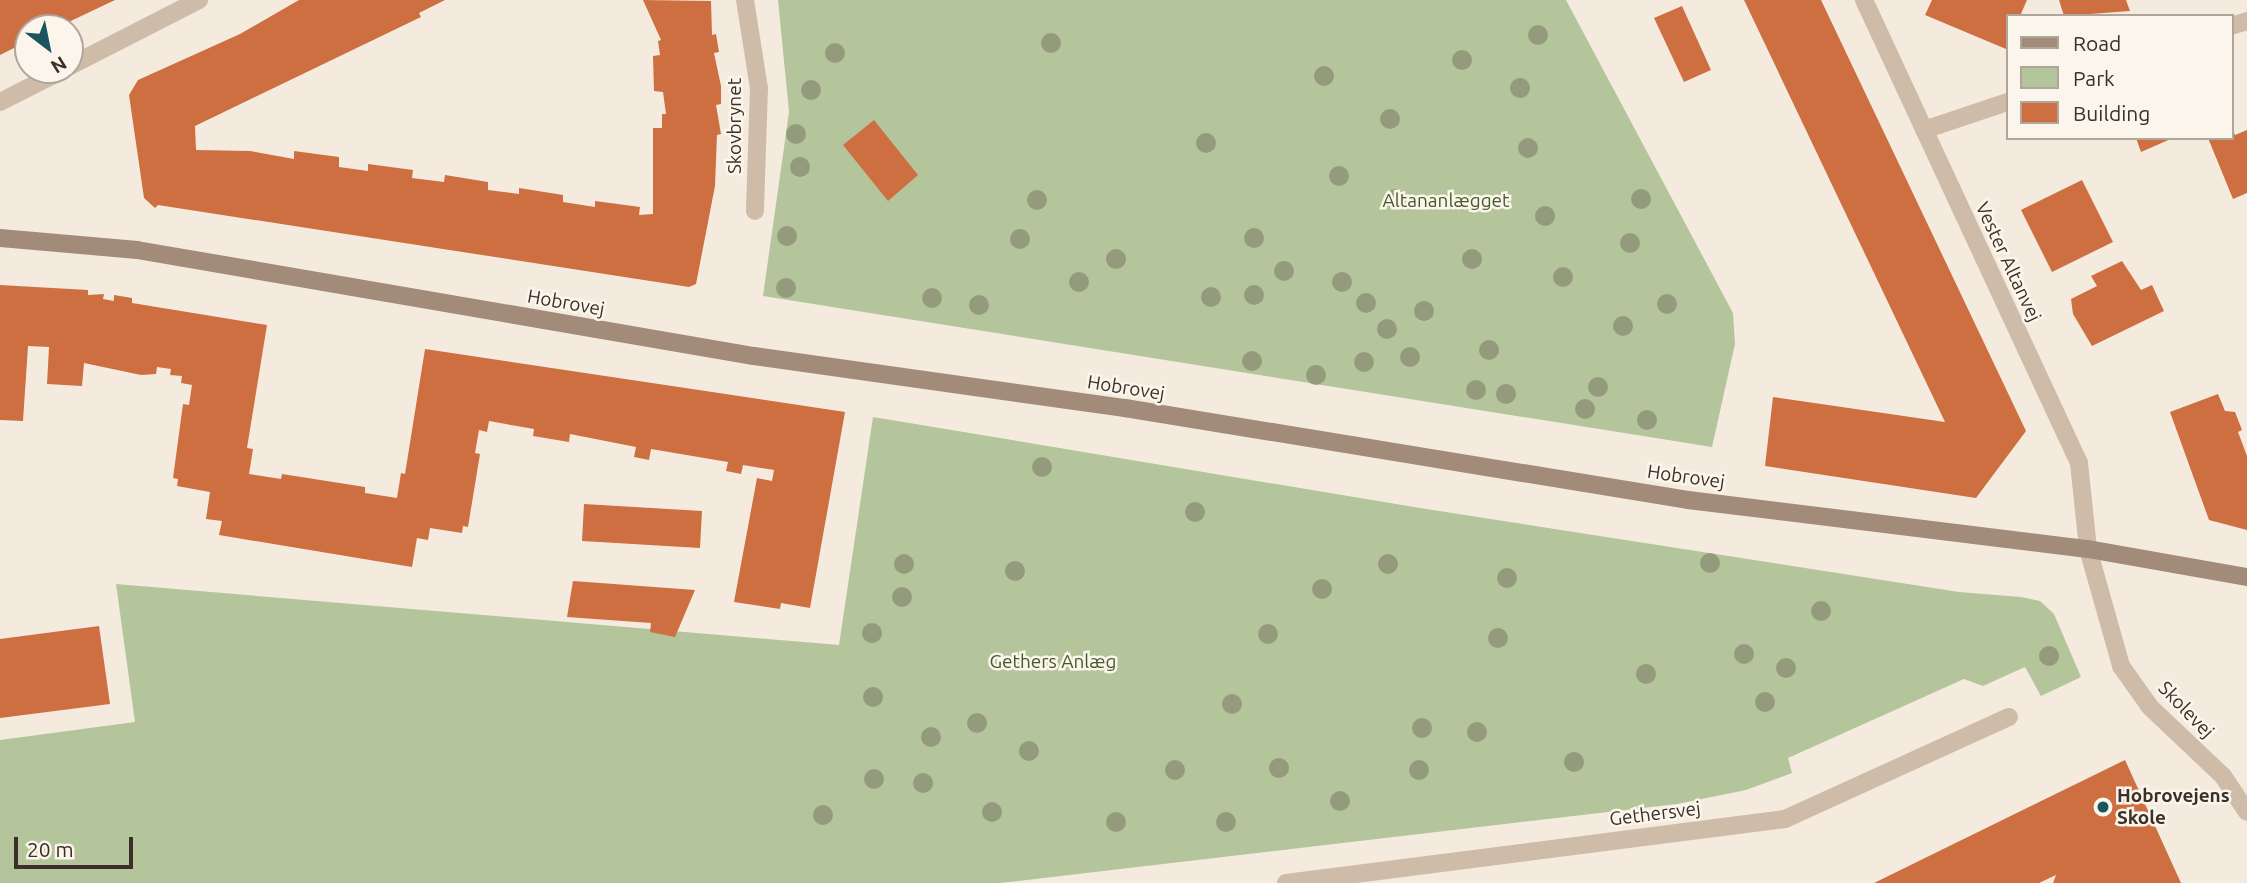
<!DOCTYPE html>
<html>
<head>
<meta charset="utf-8">
<style>
  body { margin:0 }
  #map { position:relative; width:2247px; height:883px; overflow:hidden; background:#f4ebde; font-family:Ubuntu,sans-serif }
  div>[style] { position:absolute }
  .green>* { inset:0; background:#b4c59c }
  .building>* { inset:0; background:#ce6f42 }
  .street>* { height:18px; margin:-9px; padding:0 9px; transform-origin:9px; border-radius:9px; background:#cebca8 }
  .secondary>* { height:18px; margin:-9px; padding:0 9px; transform-origin:9px; border-radius:9px; background:#a28b79 }
  .trees>* { width:20px; height:20px; margin:-10px; border-radius:50%; background:#949b7c }
  .dots>* { width:19px; height:19px; translate:-50% -50%; box-sizing:border-box; border:4px solid #fbf5eb; border-radius:50% }
  span { translate:-50% -50%; white-space:nowrap; text-align:center; line-height:1.15; -webkit-text-stroke:5px #fbf5eb; paint-order:stroke }
  .street-label { font-size:19px; color:#3a3029 }
  .park-label { font-size:19px; color:#455a2b }
  .poi-label { font-size:19px; color:#3a3029; font-weight:700 }
  .left { translate:0 -50%; text-align:left }
  .legend { position:absolute; left:2006px; top:14px; width:228px; height:126px; box-sizing:border-box; background:#fbf5eb; border:2px solid #aea69d; margin:0; padding:9px 12px; list-style:none; font-size:21px; color:#3a3029 }
  .legend li { display:flex; align-items:center; gap:14px; height:35px }
  .legend b { width:35px; border:2px solid #aea69d }
  .north { position:absolute; left:14px; top:14px; width:70px; height:70px; box-sizing:border-box; background:#fbf5eb; border:2px solid #aea69d; border-radius:50%; rotate:148deg; font-size:19px; font-weight:700; line-height:28px; text-align:center; color:#3a3029 }
  .north::after { content:''; display:block; margin:auto; width:24px; height:32px; background:#1b555f; clip-path:polygon(50% 0,100% 100%,50% 72%,0 100%) }
  .scale { position:absolute; left:14px; top:837px; width:119px; height:32px; box-sizing:border-box; border:4px solid #3a3029; border-top:0; padding-left:9px; font-size:21px; line-height:24px; white-space:nowrap; color:#3a3029; -webkit-text-stroke:5px #fbf5eb; paint-order:stroke }
</style>
</head>
<body>
<div id="map">
  <div class="green">
    <i style="clip-path:polygon(778px 0,1566px 0,1733px 313px,1735px 344px,1712px 447px,763px 296px,789px 112px)"></i>
    <i style="clip-path:polygon(873px 417px,1420px 508px,1959px 592px,2021px 597px,2040px 601px,2054px 614px,2081px 677px,2041px 696px,2025px 667px,1983px 686px,1964px 679px,1788px 758px,1792px 773px,1746px 790px,1677px 804px,1000px 883px,0 883px,0 740px,135px 722px,116px 584px,839px 645px)"></i>
  </div>
  <div class="building">
    <i style="clip-path:polygon(0 0,115px 0,56px 28px,28px 28px,28px 41px,0 55px)"></i>
    <i style="clip-path:polygon(299px 0,445px 0,419px 13px,421px 17px,195px 126px,196px 150px,250px 151px,294px 159px,294px 151px,339px 157px,339px 167px,368px 171px,368px 164px,413px 170px,412px 178px,444px 182px,445px 175px,488px 182px,488px 190px,519px 194px,519px 188px,563px 195px,563px 202px,595px 207px,595px 201px,640px 207px,639px 215px,653px 214px,653px 128px,662px 128px,662px 114px,666px 114px,663px 92px,654px 91px,653px 56px,660px 55px,658px 41px,661px 40px,643px 0,711px 1px,712px 35px,716px 34px,719px 52px,714px 53px,721px 86px,721px 104px,716px 105px,721px 134px,717px 135px,715px 186px,696px 284px,689px 287px,158px 205px,155px 208px,144px 198px,129px 95px,138px 80px,240px 34px)"></i>
    <i style="clip-path:polygon(1744px 0,1821px 0,2026px 431px,1976px 498px,1765px 466px,1773px 397px,1945px 422px)"></i>
    <i style="clip-path:polygon(1932px 0,2027px 0,2020px 16px,2007px 16px,2006px 49px,1925px 15px)"></i>
    <i style="clip-path:polygon(2059px 0,2126px 0,2130px 11px,2064px 16px)"></i>
    <i style="clip-path:polygon(1682px 6px,1711px 70px,1684px 82px,1654px 18px)"></i>
    <i style="clip-path:polygon(874px 120px,918px 175px,888px 201px,843px 145px)"></i>
    <i style="clip-path:polygon(2231px 126px,2235px 135px,2247px 130px,2247px 193px,2233px 199px,2208px 138px,2231px 138px)"></i>
    <i style="clip-path:polygon(2136px 138px,2173px 138px,2141px 152px)"></i>
    <i style="clip-path:polygon(2082px 180px,2113px 242px,2052px 272px,2021px 210px)"></i>
    <i style="clip-path:polygon(2122px 261px,2141px 290px,2152px 285px,2164px 311px,2092px 346px,2073px 314px,2071px 299px,2097px 286px,2091px 276px)"></i>
    <i style="clip-path:polygon(0 285px,88px 290px,88px 295px,104px 294px,103px 299px,114px 301px,114px 295px,132px 298px,132px 303px,267px 325px,247px 448px,253px 449px,249px 474px,281px 479px,282px 474px,365px 487px,365px 493px,397px 498px,401px 473px,405px 474px,425px 349px,845px 412px,810px 608px,781px 603px,780px 609px,734px 602px,757px 478px,772px 481px,774px 470px,743px 465px,741px 474px,726px 471px,728px 462px,651px 449px,649px 460px,634px 457px,636px 447px,570px 434px,569px 442px,533px 436px,534px 429px,489px 421px,487px 432px,479px 430px,475px 453px,480px 454px,468px 527px,463px 526px,462px 533px,430px 528px,428px 540px,417px 538px,412px 567px,219px 535px,222px 521px,206px 519px,210px 492px,177px 486px,178px 479px,173px 478px,183px 404px,189px 405px,192px 385px,181px 383px,182px 376px,170px 375px,171px 369px,157px 367px,156px 374px,141px 375px,84px 363px,82px 386px,47px 384px,49px 347px,28px 346px,23px 421px,0 420px)"></i>
    <i style="clip-path:polygon(2218px 394px,2225px 411px,2235px 412px,2242px 430px,2238px 432px,2247px 456px,2247px 530px,2209px 520px,2170px 412px)"></i>
    <i style="clip-path:polygon(584px 504px,702px 511px,700px 548px,582px 541px)"></i>
    <i style="clip-path:polygon(573px 581px,695px 590px,675px 637px,650px 632px,651px 623px,567px 617px)"></i>
    <i style="clip-path:polygon(99px 626px,110px 704px,0 718px,0 639px)"></i>
    <i style="clip-path:polygon(2125px 760px,2181px 883px,2053px 883px,2056px 875px,2039px 883px,1874px 883px)"></i>
  </div>
  <div class="street">
    <i style="left:745px;top:0;width:89px;rotate:81deg"></i>
    <i style="left:759px;top:88px;width:123px;rotate:91.9deg"></i>
    <i style="left:1864px;top:0;width:510px;rotate:65.09deg"></i>
    <i style="left:2079px;top:463px;width:86px;rotate:84deg"></i>
    <i style="left:2088px;top:549px;width:122px;rotate:74.2deg"></i>
    <i style="left:2121px;top:666px;width:50px;rotate:54.7deg"></i>
    <i style="left:2150px;top:707px;width:100px;rotate:43.4deg"></i>
    <i style="left:2223px;top:776px;width:43px;rotate:56.3deg"></i>
    <i style="left:2231px;top:26px;width:17px;rotate:-17deg"></i>
    <i style="left:70px;top:66px;width:145px;rotate:-27.1deg"></i>
    <i style="left:0;top:102px;width:71px;rotate:-26.9deg"></i>
    <i style="left:1924px;top:130px;width:88px;rotate:-18.6deg"></i>
    <i style="left:1286px;top:883px;width:503px;rotate:-7.31deg"></i>
    <i style="left:1785px;top:819px;width:246px;rotate:-24.5deg"></i>
  </div>
  <div class="secondary">
    <i style="left:0;top:238px;width:138px;rotate:5deg"></i>
    <i style="left:137px;top:250px;width:626px;rotate:9.75deg"></i>
    <i style="left:754px;top:356px;width:375px;rotate:8deg"></i>
    <i style="left:1125px;top:408px;width:570px;rotate:9.28deg"></i>
    <i style="left:1688px;top:500px;width:403px;rotate:7deg"></i>
    <i style="left:2088px;top:549px;width:161px;rotate:10deg"></i>
  </div>
  <div class="trees">
    <i style="left:1538px;top:35px"></i>
    <i style="left:1051px;top:43px"></i>
    <i style="left:835px;top:53px"></i>
    <i style="left:1462px;top:60px"></i>
    <i style="left:1324px;top:76px"></i>
    <i style="left:1520px;top:88px"></i>
    <i style="left:811px;top:90px"></i>
    <i style="left:1390px;top:119px"></i>
    <i style="left:796px;top:134px"></i>
    <i style="left:1206px;top:143px"></i>
    <i style="left:1528px;top:148px"></i>
    <i style="left:800px;top:167px"></i>
    <i style="left:1339px;top:176px"></i>
    <i style="left:1396px;top:199px"></i>
    <i style="left:1641px;top:199px"></i>
    <i style="left:1037px;top:200px"></i>
    <i style="left:1545px;top:216px"></i>
    <i style="left:787px;top:236px"></i>
    <i style="left:1254px;top:238px"></i>
    <i style="left:1020px;top:239px"></i>
    <i style="left:1630px;top:243px"></i>
    <i style="left:1116px;top:259px"></i>
    <i style="left:1472px;top:259px"></i>
    <i style="left:1284px;top:271px"></i>
    <i style="left:1563px;top:277px"></i>
    <i style="left:1079px;top:282px"></i>
    <i style="left:1342px;top:282px"></i>
    <i style="left:786px;top:288px"></i>
    <i style="left:1254px;top:295px"></i>
    <i style="left:1211px;top:297px"></i>
    <i style="left:932px;top:298px"></i>
    <i style="left:1366px;top:303px"></i>
    <i style="left:1667px;top:304px"></i>
    <i style="left:979px;top:305px"></i>
    <i style="left:1424px;top:311px"></i>
    <i style="left:1623px;top:326px"></i>
    <i style="left:1387px;top:329px"></i>
    <i style="left:1489px;top:350px"></i>
    <i style="left:1410px;top:357px"></i>
    <i style="left:1252px;top:361px"></i>
    <i style="left:1364px;top:362px"></i>
    <i style="left:1316px;top:375px"></i>
    <i style="left:1598px;top:387px"></i>
    <i style="left:1476px;top:390px"></i>
    <i style="left:1506px;top:394px"></i>
    <i style="left:1585px;top:409px"></i>
    <i style="left:1647px;top:420px"></i>
    <i style="left:1042px;top:467px"></i>
    <i style="left:1195px;top:512px"></i>
    <i style="left:1710px;top:563px"></i>
    <i style="left:904px;top:564px"></i>
    <i style="left:1388px;top:564px"></i>
    <i style="left:1015px;top:571px"></i>
    <i style="left:1507px;top:578px"></i>
    <i style="left:1322px;top:589px"></i>
    <i style="left:902px;top:597px"></i>
    <i style="left:1821px;top:611px"></i>
    <i style="left:872px;top:633px"></i>
    <i style="left:1268px;top:634px"></i>
    <i style="left:1498px;top:638px"></i>
    <i style="left:1744px;top:654px"></i>
    <i style="left:2049px;top:656px"></i>
    <i style="left:1786px;top:668px"></i>
    <i style="left:1646px;top:674px"></i>
    <i style="left:873px;top:697px"></i>
    <i style="left:1765px;top:702px"></i>
    <i style="left:1232px;top:704px"></i>
    <i style="left:977px;top:723px"></i>
    <i style="left:1422px;top:728px"></i>
    <i style="left:1477px;top:732px"></i>
    <i style="left:931px;top:737px"></i>
    <i style="left:1029px;top:751px"></i>
    <i style="left:1574px;top:762px"></i>
    <i style="left:1279px;top:768px"></i>
    <i style="left:1175px;top:770px"></i>
    <i style="left:1419px;top:770px"></i>
    <i style="left:874px;top:779px"></i>
    <i style="left:923px;top:783px"></i>
    <i style="left:1340px;top:801px"></i>
    <i style="left:992px;top:812px"></i>
    <i style="left:823px;top:815px"></i>
    <i style="left:1116px;top:822px"></i>
    <i style="left:1226px;top:822px"></i>
  </div>
  <div class="dots">
    <i style="left:2103px;top:807px;background:#1b555f"></i>
  </div>
  <div class="street-label">
    <span style="left:735px;top:126px;rotate:-90deg">Skovbrynet</span>
    <span style="left:2008px;top:262px;rotate:65deg">Vester Altanvej</span>
    <span style="left:566px;top:303px;rotate:10deg">Hobrovej</span>
    <span style="left:1126px;top:388px;rotate:9deg">Hobrovej</span>
    <span style="left:1686px;top:477px;rotate:8deg">Hobrovej</span>
    <span style="left:2186px;top:710px;rotate:46deg">Skolevej</span>
    <span style="left:1655px;top:814px;rotate:-7deg">Gethersvej</span>
  </div>
  <div class="park-label">
    <span style="left:1446px;top:201px">Altananlægget</span>
    <span style="left:1053px;top:662px">Gethers Anlæg</span>
  </div>
  <div class="poi-label">
    <span class="left" style="left:2117px;top:807px">Hobrovejens<br>Skole</span>
  </div>
  <ul class="legend">
  <li><b style="height:9px;background:#a28b79"></b>Road</li>
  <li><b style="height:19px;background:#b4c59c"></b>Park</li>
  <li><b style="height:19px;background:#ce6f42"></b>Building</li>
  </ul>
  <div class="north">N</div>
  <div class="scale">20 m</div>
</div>
</body>
</html>
